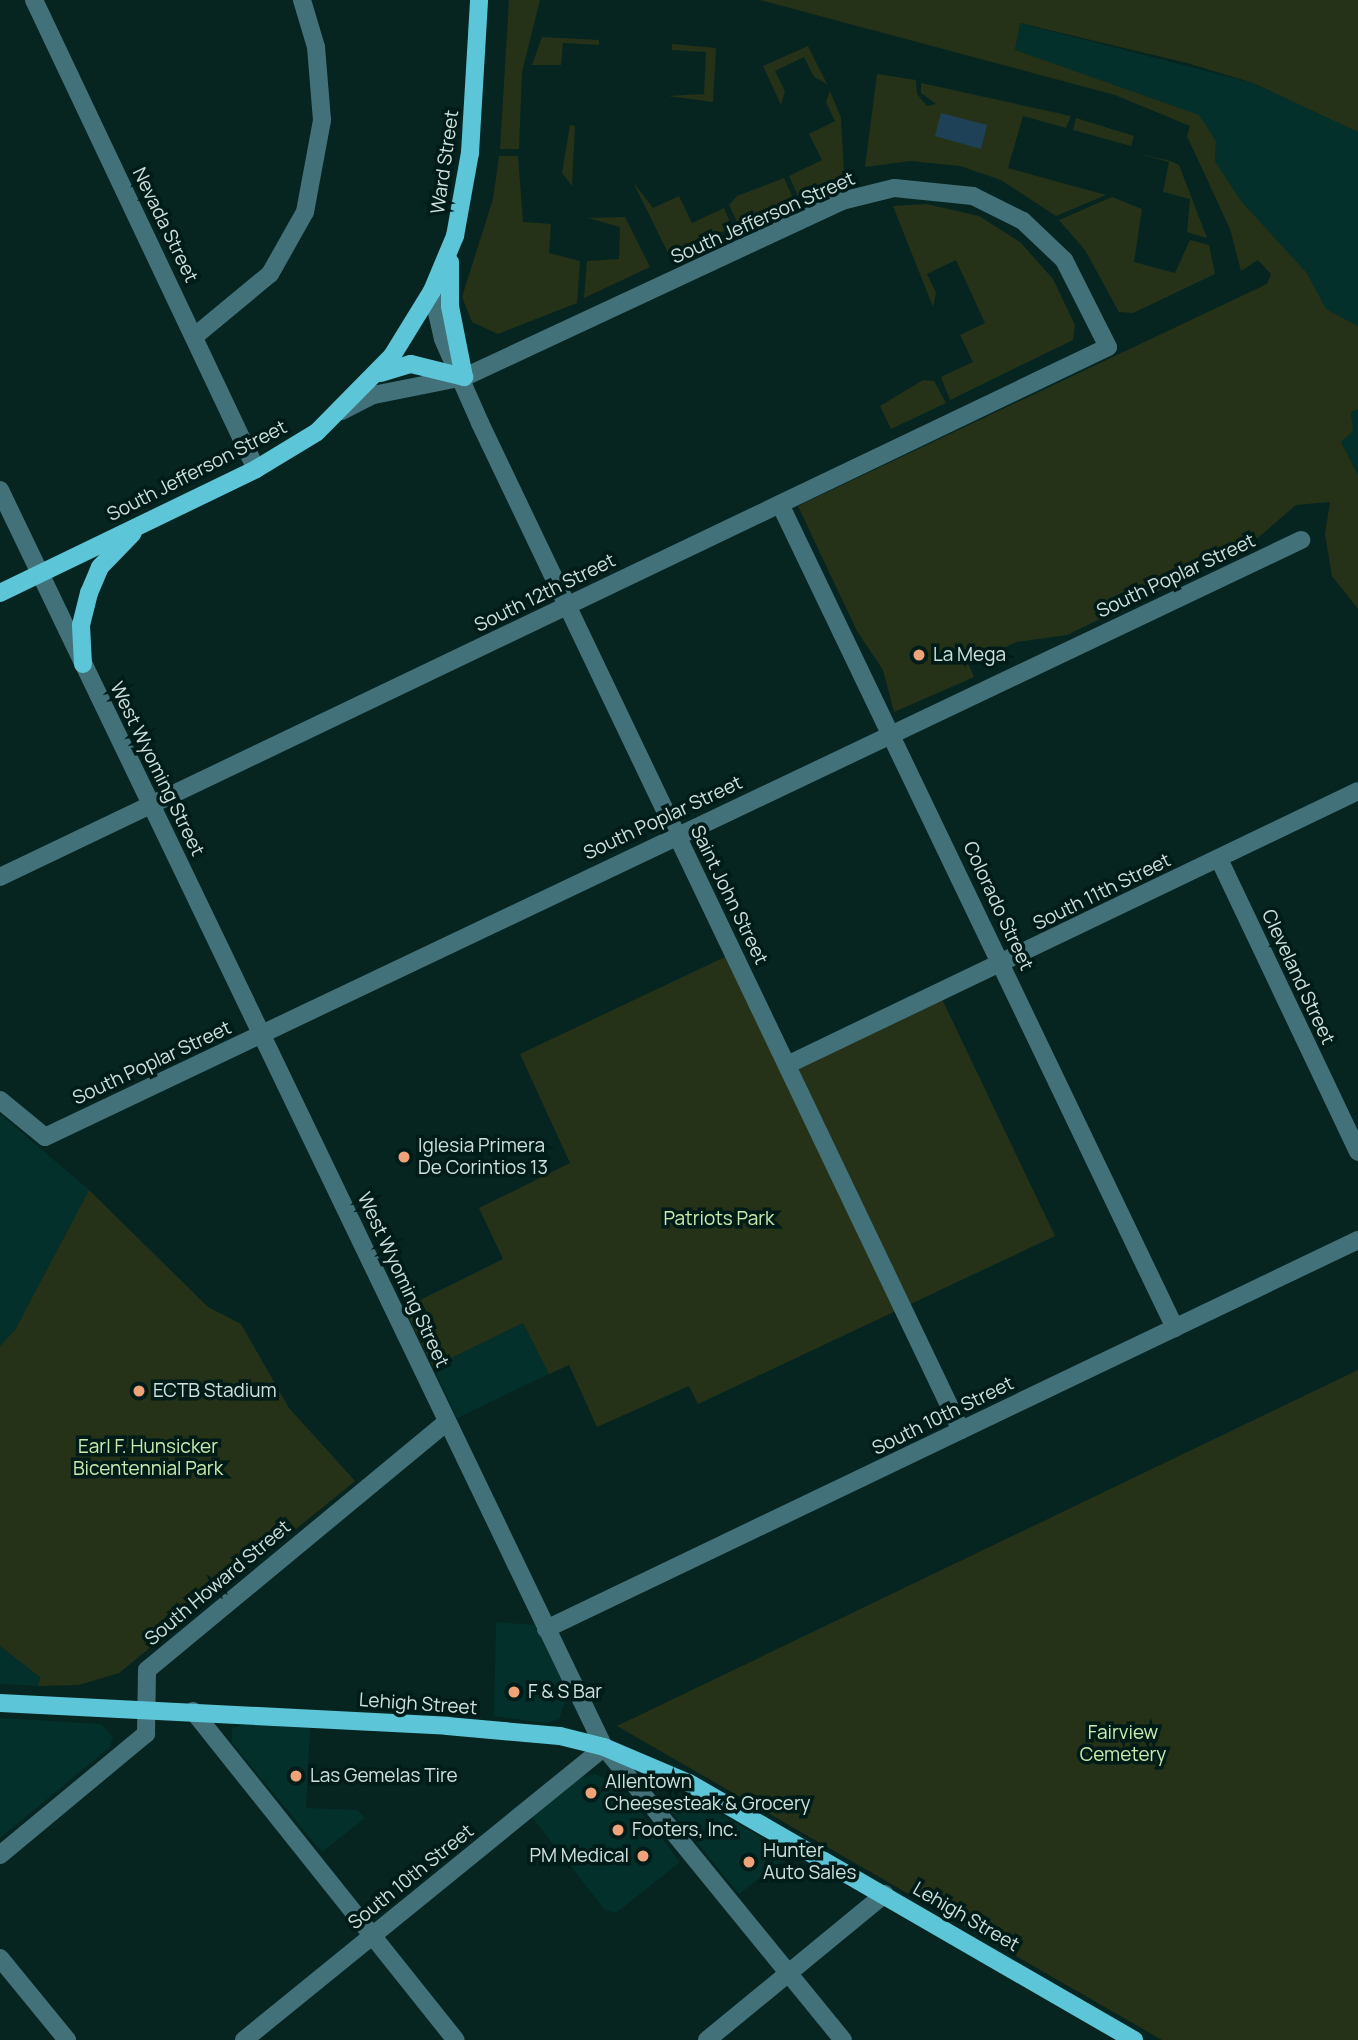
<!DOCTYPE html>
<html>
<head>
<meta charset="utf-8">
<style>
  body { margin:0 }
  #map { position:relative; width:1358px; height:2040px; overflow:hidden; background:#062521; font-family:Manrope,sans-serif }
  div>[style] { position:absolute }
  .built>* { inset:0; background:#04302b }
  .green>* { inset:0; background:#253218 }
  .water>* { inset:0; background:#1e4158 }
  .minor>* { height:18px; margin:-9px; padding:0 9px; transform-origin:9px; border-radius:9px; background:#43717a }
  .major>* { height:18px; margin:-9px; padding:0 9px; transform-origin:9px; border-radius:9px; background:#5dc5d8 }
  .dots>* { width:19px; height:19px; translate:-50% -50%; box-sizing:border-box; border:4px solid #001c18; border-radius:50% }
  span { translate:-50% -50%; white-space:nowrap; text-align:center; line-height:1.15; -webkit-text-stroke:7px #001c18; paint-order:stroke }
  .street-label { font-size:19px; color:#cfe0dd }
  .poi-label { font-size:19px; color:#cfe0dd }
  .left { translate:0 -50%; text-align:left }
  .right { translate:-100% -50%; text-align:right }
  .park-label { font-size:19px; color:#cbeaad }
</style>
</head>
<body>
<div id="map">
  <div class="built">
    <i style="clip-path:polygon(1019px 23px,1253px 83px,1358px 132px,1358px 326px,1326px 309px,1307px 273px,1241px 201px,1215px 161px,1216px 141px,1198px 115px,1015px 50px)"></i>
    <i style="clip-path:polygon(1358px 409px,1358px 475px,1341px 442px,1353px 431px,1351px 412px)"></i>
    <i style="clip-path:polygon(0 1114px,89px 1190px,15px 1330px,0 1346px)"></i>
    <i style="clip-path:polygon(523px 1323px,549px 1374px,457px 1418px,433px 1367px)"></i>
    <i style="clip-path:polygon(496px 1622px,535px 1625px,568px 1694px,559px 1719px,546px 1723px,494px 1716px)"></i>
    <i style="clip-path:polygon(0 1646px,40px 1677px,38px 1686px,0 1684px)"></i>
    <i style="clip-path:polygon(0 1718px,101px 1724px,113px 1737px,110px 1747px,0 1838px)"></i>
    <i style="clip-path:polygon(244px 1724px,310px 1728px,306px 1808px,357px 1810px,365px 1818px,322px 1852px,232px 1743px,232px 1729px)"></i>
    <i style="clip-path:polygon(595px 1774px,618px 1784px,680px 1862px,616px 1913px,605px 1910px,532px 1817px,581px 1777px)"></i>
    <i style="clip-path:polygon(681px 1794px,697px 1801px,791px 1854px,739px 1894px,668px 1807px,670px 1797px)"></i>
  </div>
  <div class="green">
    <i style="clip-path:polygon(509px 0,540px 0,522px 72px,519px 149px,500px 149px)"></i>
    <i style="clip-path:polygon(760px 0,1358px 0,1358px 132px,1253px 83px,1187px 63px,1020px 23px,1015px 50px,1199px 115px,1216px 141px,1215px 161px,1241px 201px,1307px 273px,1326px 309px,1358px 326px,1358px 409px,1351px 412px,1353px 431px,1341px 442px,1358px 475px,1358px 609px,1332px 576px,1325px 534px,1330px 502px,1296px 505px,1253px 542px,1170px 585px,1067px 635px,1017px 642px,968px 663px,974px 677px,894px 712px,883px 670px,857px 631px,798px 506px,1267px 284px,1271px 274px,1258px 260px,1241px 271px,1230px 229px,1187px 136px,1190px 126px,1115px 95px)"></i>
    <i style="clip-path:polygon(542px 37px,599px 40px,599px 45px,563px 43px,561px 65px,532px 65px)"></i>
    <i style="clip-path:polygon(672px 44px,716px 48px,713px 102px,668px 96px,704px 94px,706px 52px,672px 50px)"></i>
    <i style="clip-path:polygon(808px 46px,827px 84px,814px 77px,804px 57px,775px 71px,785px 91px,781px 105px,763px 66px)"></i>
    <i style="clip-path:polygon(877px 74px,916px 80px,917px 94px,927px 106px,936px 104px,921px 93px,921px 83px,1071px 116px,1066px 128px,1023px 116px,1008px 168px,1106px 195px,1056px 216px,1001px 180px,960px 166px,910px 161px,865px 167px)"></i>
    <i style="clip-path:polygon(830px 91px,841px 118px,844px 174px,798px 196px,789px 176px,822px 160px,809px 134px,835px 121px,826px 102px)"></i>
    <i style="clip-path:polygon(1076px 118px,1134px 136px,1131px 146px,1073px 130px)"></i>
    <i style="clip-path:polygon(570px 125px,575px 126px,572px 186px,562px 173px)"></i>
    <i style="clip-path:polygon(1136px 153px,1171px 161px,1179px 165px,1207px 238px,1187px 232px,1190px 199px,1163px 192px,1169px 162px)"></i>
    <i style="clip-path:polygon(499px 156px,518px 156px,523px 222px,551px 224px,549px 253px,580px 261px,577px 303px,498px 334px,472px 322px,462px 297px,493px 199px)"></i>
    <i style="clip-path:polygon(784px 178px,793px 198px,738px 224px,729px 205px,737px 196px)"></i>
    <i style="clip-path:polygon(633px 182px,653px 208px,679px 196px,692px 223px,724px 208px,732px 227px,670px 257px)"></i>
    <i style="clip-path:polygon(1112px 197px,1142px 209px,1134px 262px,1175px 273px,1190px 240px,1209px 245px,1215px 274px,1133px 313px,1119px 312px,1085px 250px,1059px 220px)"></i>
    <i style="clip-path:polygon(927px 204px,979px 216px,1020px 242px,1053px 279px,1075px 325px,1073px 340px,950px 400px,941px 377px,973px 362px,960px 335px,985px 323px,956px 260px,927px 274px,936px 293px,933px 307px,893px 206px)"></i>
    <i style="clip-path:polygon(625px 217px,650px 267px,584px 298px,587px 261px,619px 259px,620px 227px,588px 218px)"></i>
    <i style="clip-path:polygon(923px 380px,934px 381px,946px 403px,891px 429px,880px 406px)"></i>
    <i style="clip-path:polygon(727px 956px,782px 1074px,942px 999px,1055px 1236px,698px 1404px,689px 1386px,597px 1427px,569px 1365px,549px 1374px,523px 1323px,433px 1367px,404px 1308px,503px 1259px,479px 1208px,570px 1163px,520px 1054px)"></i>
    <i style="clip-path:polygon(89px 1190px,208px 1307px,241px 1324px,289px 1408px,355px 1481px,119px 1673px,79px 1685px,38px 1686px,40px 1677px,0 1646px,0 1346px,15px 1330px)"></i>
    <i style="clip-path:polygon(1358px 1370px,1358px 2040px,1162px 2040px,617px 1726px)"></i>
  </div>
  <div class="water">
    <i style="clip-path:polygon(941px 113px,987px 125px,981px 149px,935px 136px)"></i>
  </div>
  <div class="minor">
    <i style="left:34px;top:0;width:519px;rotate:64.67deg"></i>
    <i style="left:432px;top:291px;width:49px;rotate:77.1deg"></i>
    <i style="left:443px;top:339px;width:92px;rotate:66.2deg"></i>
    <i style="left:480px;top:423px;width:1116px;rotate:64.47deg"></i>
    <i style="left:195px;top:336px;width:97px;rotate:-39.6deg"></i>
    <i style="left:270px;top:274px;width:71px;rotate:-60.6deg"></i>
    <i style="left:305px;top:212px;width:94px;rotate:-79.5deg"></i>
    <i style="left:322px;top:120px;width:73px;rotate:-94.7deg"></i>
    <i style="left:316px;top:47px;width:49px;rotate:-106.6deg"></i>
    <i style="left:0;top:490px;width:1395px;rotate:64.34deg"></i>
    <i style="left:604px;top:1747px;width:378px;rotate:50.8deg"></i>
    <i style="left:780px;top:504px;width:914px;rotate:64.39deg"></i>
    <i style="left:1219px;top:859px;width:324px;rotate:64.6deg"></i>
    <i style="left:0;top:877px;width:1228px;rotate:-25.56deg"></i>
    <i style="left:1108px;top:347px;width:97px;rotate:-116.8deg"></i>
    <i style="left:1064px;top:260px;width:57px;rotate:-136.4deg"></i>
    <i style="left:1023px;top:221px;width:56px;rotate:-153.4deg"></i>
    <i style="left:973px;top:196px;width:79px;rotate:-174.2deg"></i>
    <i style="left:894px;top:188px;width:54px;rotate:166deg"></i>
    <i style="left:842px;top:201px;width:417px;rotate:155deg"></i>
    <i style="left:464px;top:377px;width:93px;rotate:168.8deg"></i>
    <i style="left:373px;top:395px;width:35px;rotate:153deg"></i>
    <i style="left:787px;top:1065px;width:633px;rotate:-25.63deg"></i>
    <i style="left:0;top:1100px;width:58px;rotate:39.4deg"></i>
    <i style="left:45px;top:1137px;width:1391px;rotate:-25.42deg"></i>
    <i style="left:546px;top:1629px;width:900px;rotate:-25.6deg"></i>
    <i style="left:193px;top:1711px;width:421px;rotate:51.4deg"></i>
    <i style="left:0;top:1855px;width:190px;rotate:-39.7deg"></i>
    <i style="left:146px;top:1734px;width:64px;rotate:-89.1deg"></i>
    <i style="left:147px;top:1670px;width:389px;rotate:-39.6deg"></i>
    <i style="left:0;top:1958px;width:106px;rotate:50.7deg"></i>
    <i style="left:244px;top:2040px;width:464px;rotate:-39.1deg"></i>
    <i style="left:707px;top:2040px;width:230px;rotate:-39.4deg"></i>
  </div>
  <div class="major">
    <i style="left:381px;top:373px;width:31px;rotate:-17deg"></i>
    <i style="left:411px;top:364px;width:55px;rotate:13.8deg"></i>
    <i style="left:464px;top:377px;width:72px;rotate:-101.2deg"></i>
    <i style="left:450px;top:306px;width:44px;rotate:-90deg"></i>
    <i style="left:0;top:593px;width:284px;rotate:-25.8deg"></i>
    <i style="left:256px;top:469px;width:71px;rotate:-31.2deg"></i>
    <i style="left:317px;top:432px;width:107px;rotate:-45.4deg"></i>
    <i style="left:392px;top:356px;width:76px;rotate:-58.4deg"></i>
    <i style="left:432px;top:291px;width:60px;rotate:-67.3deg"></i>
    <i style="left:455px;top:236px;width:84px;rotate:-79.8deg"></i>
    <i style="left:470px;top:153px;width:153px;rotate:-86.6deg"></i>
    <i style="left:83px;top:664px;width:39px;rotate:-93deg"></i>
    <i style="left:81px;top:625px;width:33px;rotate:-76deg"></i>
    <i style="left:89px;top:593px;width:28px;rotate:-67deg"></i>
    <i style="left:100px;top:567px;width:47px;rotate:-45.9deg"></i>
    <i style="left:0;top:1703px;width:448px;rotate:2.9deg"></i>
    <i style="left:447px;top:1726px;width:113px;rotate:5.1deg"></i>
    <i style="left:560px;top:1736px;width:45px;rotate:14deg"></i>
    <i style="left:604px;top:1747px;width:92px;rotate:23deg"></i>
    <i style="left:689px;top:1783px;width:514px;rotate:30.01deg"></i>
  </div>
  <div class="dots">
    <i style="left:919px;top:655px;background:#f0a279"></i>
    <i style="left:404px;top:1157px;background:#f0a279"></i>
    <i style="left:139px;top:1391px;background:#f0a279"></i>
    <i style="left:514px;top:1692px;background:#f0a279"></i>
    <i style="left:296px;top:1776px;background:#f0a279"></i>
    <i style="left:591px;top:1793px;background:#f0a279"></i>
    <i style="left:618px;top:1830px;background:#f0a279"></i>
    <i style="left:643px;top:1856px;background:#f0a279"></i>
    <i style="left:749px;top:1862px;background:#f0a279"></i>
  </div>
  <div class="street-label">
    <span style="left:445px;top:162px;rotate:-82deg">Ward Street</span>
    <span style="left:763px;top:218px;rotate:-24deg">South Jefferson Street</span>
    <span style="left:165px;top:225px;rotate:64deg">Nevada Street</span>
    <span style="left:197px;top:471px;rotate:-27deg">South Jefferson Street</span>
    <span style="left:1176px;top:576px;rotate:-25deg">South Poplar Street</span>
    <span style="left:545px;top:593px;rotate:-26deg">South 12th Street</span>
    <span style="left:157px;top:769px;rotate:64deg">West Wyoming Street</span>
    <span style="left:663px;top:818px;rotate:-25deg">South Poplar Street</span>
    <span style="left:1102px;top:892px;rotate:-26deg">South 11th Street</span>
    <span style="left:729px;top:895px;rotate:64deg">Saint John Street</span>
    <span style="left:998px;top:906px;rotate:65deg">Colorado Street</span>
    <span style="left:1298px;top:977px;rotate:65deg">Cleveland Street</span>
    <span style="left:152px;top:1063px;rotate:-25deg">South Poplar Street</span>
    <span style="left:403px;top:1280px;rotate:65deg">West Wyoming Street</span>
    <span style="left:943px;top:1416px;rotate:-26deg">South 10th Street</span>
    <span style="left:218px;top:1583px;rotate:-40deg">South Howard Street</span>
    <span style="left:418px;top:1704px;rotate:4deg">Lehigh Street</span>
    <span style="left:411px;top:1877px;rotate:-39deg">South 10th Street</span>
    <span style="left:966px;top:1917px;rotate:30deg">Lehigh Street</span>
  </div>
  <div class="poi-label">
    <span class="left" style="left:933px;top:655px">La Mega</span>
    <span class="left" style="left:418px;top:1157px">Iglesia Primera<br>De Corintios 13</span>
    <span class="left" style="left:153px;top:1391px">ECTB Stadium</span>
    <span class="left" style="left:528px;top:1692px">F &amp; S Bar</span>
    <span class="left" style="left:310px;top:1776px">Las Gemelas Tire</span>
    <span class="left" style="left:605px;top:1793px">Allentown<br>Cheesesteak &amp; Grocery</span>
    <span class="left" style="left:632px;top:1830px">Footers, Inc.</span>
    <span class="left" style="left:763px;top:1862px">Hunter<br>Auto Sales</span>
    <span class="right" style="left:629px;top:1856px">PM Medical</span>
  </div>
  <div class="park-label">
    <span style="left:719px;top:1219px">Patriots Park</span>
    <span style="left:148px;top:1458px">Earl F. Hunsicker<br>Bicentennial Park</span>
    <span style="left:1123px;top:1744px">Fairview<br>Cemetery</span>
  </div>
</div>
</body>
</html>
